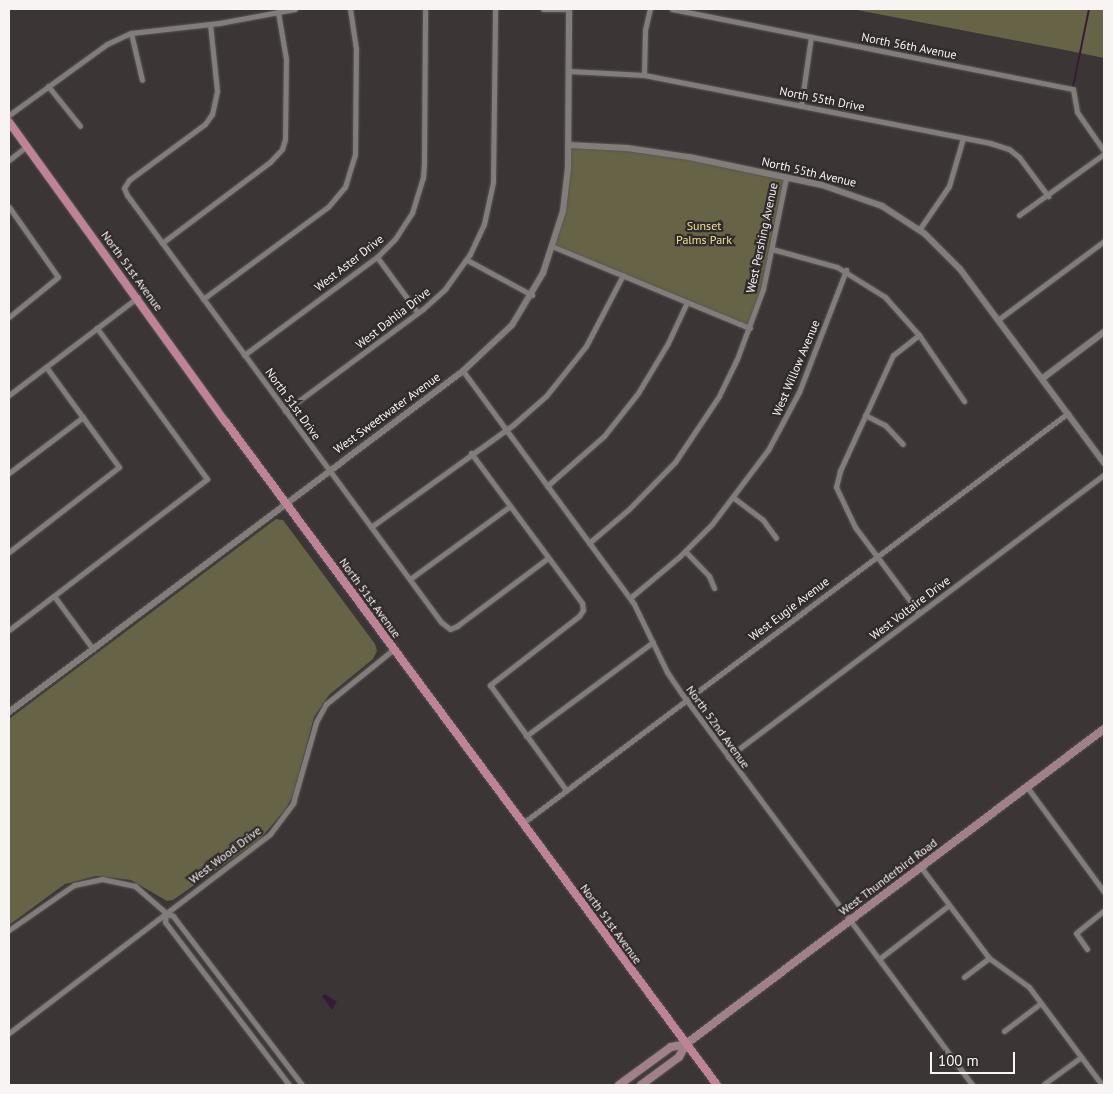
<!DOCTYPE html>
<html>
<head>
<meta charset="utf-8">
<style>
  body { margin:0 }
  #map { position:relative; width:1113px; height:1094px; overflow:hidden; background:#3b3635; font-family:"PT Sans",sans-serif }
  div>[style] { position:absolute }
  .green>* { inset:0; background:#676346 }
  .water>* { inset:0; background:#361b39 }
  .stream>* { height:2px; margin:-1px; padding:0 1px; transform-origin:1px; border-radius:1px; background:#361b39 }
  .roads { filter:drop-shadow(0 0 1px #595655) drop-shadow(0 0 1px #595655) }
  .minor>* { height:5px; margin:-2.5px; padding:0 2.5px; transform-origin:2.5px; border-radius:2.5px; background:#827c7b }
  .tertiary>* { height:6px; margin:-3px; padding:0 3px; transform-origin:3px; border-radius:3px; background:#827c7b }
  .secondary>* { height:8px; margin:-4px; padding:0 4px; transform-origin:4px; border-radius:4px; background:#a08089 }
  .primary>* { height:8px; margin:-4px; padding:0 4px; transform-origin:4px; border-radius:4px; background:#bf8397 }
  span { translate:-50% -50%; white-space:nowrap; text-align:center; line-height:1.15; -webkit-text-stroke:4.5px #312c2b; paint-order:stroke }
  .street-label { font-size:12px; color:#f7f4f3 }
  .park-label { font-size:12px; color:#ebe196 }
  .frame { position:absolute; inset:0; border:10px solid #f7f4f3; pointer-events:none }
  .scale { position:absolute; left:930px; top:1052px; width:85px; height:22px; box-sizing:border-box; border:2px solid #f7f4f3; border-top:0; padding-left:6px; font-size:15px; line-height:18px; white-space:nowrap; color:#f7f4f3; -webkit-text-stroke:4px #312c2b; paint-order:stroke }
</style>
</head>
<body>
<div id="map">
  <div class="green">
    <i style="clip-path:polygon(852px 9px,1104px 9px,1104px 58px,1070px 51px)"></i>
    <i style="clip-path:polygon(568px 145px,627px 148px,786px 178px,772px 249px,750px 328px,554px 247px,561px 223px)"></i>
    <i style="clip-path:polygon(276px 519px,283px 520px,375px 644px,377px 651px,373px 659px,329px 695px,314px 717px,293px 796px,285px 810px,259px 840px,173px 900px,167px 901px,131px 880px,96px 876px,65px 884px,9px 925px,9px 719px)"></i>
  </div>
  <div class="water">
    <i style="clip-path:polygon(325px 994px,337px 1002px,332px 1010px,322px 996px)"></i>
  </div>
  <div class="stream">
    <i style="left:1073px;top:87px;width:80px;rotate:-78.4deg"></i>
  </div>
  <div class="roads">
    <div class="minor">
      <i style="left:543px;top:9px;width:26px"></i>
      <i style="left:672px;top:9px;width:409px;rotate:11.3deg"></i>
      <i style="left:1073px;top:89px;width:23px;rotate:80deg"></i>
      <i style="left:1077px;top:112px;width:47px;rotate:55.3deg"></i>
      <i style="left:210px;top:24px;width:67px;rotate:84deg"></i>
      <i style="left:217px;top:91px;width:24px;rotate:102deg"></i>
      <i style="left:212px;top:114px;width:12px;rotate:125deg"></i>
      <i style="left:205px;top:124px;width:94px;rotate:143.6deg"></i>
      <i style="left:129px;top:180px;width:9px;rotate:122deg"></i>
      <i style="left:124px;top:188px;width:8px;rotate:67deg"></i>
      <i style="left:127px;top:195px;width:530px;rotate:53.67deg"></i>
      <i style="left:441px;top:622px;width:11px;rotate:38deg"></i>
      <i style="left:450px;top:629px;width:8px;rotate:-23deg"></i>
      <i style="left:457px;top:626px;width:114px;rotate:-36.8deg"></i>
      <i style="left:131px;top:33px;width:48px;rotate:76.8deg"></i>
      <i style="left:569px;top:71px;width:75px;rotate:3.1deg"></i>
      <i style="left:644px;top:75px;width:353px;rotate:11.1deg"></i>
      <i style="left:990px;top:143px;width:20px;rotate:18deg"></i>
      <i style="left:1009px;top:149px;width:13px;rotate:39deg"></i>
      <i style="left:1019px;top:157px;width:49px;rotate:53.4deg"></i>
      <i style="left:644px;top:75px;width:45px;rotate:-88.7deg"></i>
      <i style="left:645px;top:30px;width:22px;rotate:-77deg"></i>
      <i style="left:48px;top:86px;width:51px;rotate:51.3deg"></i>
      <i style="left:801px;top:106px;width:70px;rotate:-81.8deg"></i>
      <i style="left:9px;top:115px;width:121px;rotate:-35.9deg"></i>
      <i style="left:107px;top:44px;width:26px;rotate:-25deg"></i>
      <i style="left:131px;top:33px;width:89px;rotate:-6.5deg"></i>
      <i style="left:219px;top:23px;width:77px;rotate:-10.4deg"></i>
      <i style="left:9px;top:160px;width:23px;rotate:-38deg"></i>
      <i style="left:9px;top:207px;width:85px;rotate:55deg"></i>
      <i style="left:58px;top:277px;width:63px;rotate:140.8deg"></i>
      <i style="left:1019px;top:215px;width:105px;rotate:-35.7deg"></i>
      <i style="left:919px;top:230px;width:53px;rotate:-55.7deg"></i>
      <i style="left:949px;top:186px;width:50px;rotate:-73.7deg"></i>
      <i style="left:162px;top:243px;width:135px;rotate:-36.9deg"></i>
      <i style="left:270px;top:162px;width:18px;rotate:-47deg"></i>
      <i style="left:282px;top:149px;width:10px;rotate:-73deg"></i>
      <i style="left:285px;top:139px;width:80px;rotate:-89.3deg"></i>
      <i style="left:286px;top:59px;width:48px;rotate:-99.7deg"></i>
      <i style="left:554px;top:247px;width:212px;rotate:22.5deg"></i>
      <i style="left:772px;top:249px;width:67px;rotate:15.5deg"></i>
      <i style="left:837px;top:267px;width:57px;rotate:32deg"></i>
      <i style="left:885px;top:297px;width:51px;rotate:48.2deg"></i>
      <i style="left:919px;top:335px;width:80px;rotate:55.7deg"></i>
      <i style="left:377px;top:257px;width:69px;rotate:53.8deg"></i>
      <i style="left:467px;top:260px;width:74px;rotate:28.3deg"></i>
      <i style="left:203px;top:299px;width:155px;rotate:-36.4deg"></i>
      <i style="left:328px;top:207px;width:26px;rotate:-50deg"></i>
      <i style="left:345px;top:187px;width:34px;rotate:-73deg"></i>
      <i style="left:355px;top:155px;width:106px;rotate:-89.5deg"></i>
      <i style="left:356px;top:49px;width:40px;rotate:-98.5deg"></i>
      <i style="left:999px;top:319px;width:131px;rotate:-36.6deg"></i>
      <i style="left:919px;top:335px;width:33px;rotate:142deg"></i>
      <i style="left:893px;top:355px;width:128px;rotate:114.6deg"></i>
      <i style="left:840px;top:471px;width:16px;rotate:104deg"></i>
      <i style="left:836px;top:487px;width:44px;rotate:64.6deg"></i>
      <i style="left:855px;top:527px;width:107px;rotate:53.3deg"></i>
      <i style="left:244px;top:355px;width:165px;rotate:-36.4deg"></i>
      <i style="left:377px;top:257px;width:25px;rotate:-45deg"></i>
      <i style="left:395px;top:239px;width:31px;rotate:-57deg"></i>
      <i style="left:412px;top:213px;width:37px;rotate:-73deg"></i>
      <i style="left:423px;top:178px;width:16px;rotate:-86deg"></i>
      <i style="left:424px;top:162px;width:153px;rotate:-89.6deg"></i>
      <i style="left:463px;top:371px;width:289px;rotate:53.7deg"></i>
      <i style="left:634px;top:604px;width:76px;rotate:64.1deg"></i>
      <i style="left:667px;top:672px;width:27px;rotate:56deg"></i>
      <i style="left:682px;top:694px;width:487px;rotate:53.4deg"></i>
      <i style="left:9px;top:395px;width:162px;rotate:-37.2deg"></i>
      <i style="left:285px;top:411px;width:172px;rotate:-36.5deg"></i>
      <i style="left:423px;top:309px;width:30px;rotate:-42deg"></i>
      <i style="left:445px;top:289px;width:43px;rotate:-54.5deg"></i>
      <i style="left:470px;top:254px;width:33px;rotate:-65deg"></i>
      <i style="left:484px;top:224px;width:43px;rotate:-77.9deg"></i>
      <i style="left:493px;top:182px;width:173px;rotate:-89.3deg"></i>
      <i style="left:865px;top:415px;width:22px;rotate:27deg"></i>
      <i style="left:885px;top:425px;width:26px;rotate:47deg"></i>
      <i style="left:471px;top:453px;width:187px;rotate:53.5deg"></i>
      <i style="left:582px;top:603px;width:7px;rotate:82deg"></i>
      <i style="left:583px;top:610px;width:7px;rotate:124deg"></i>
      <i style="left:579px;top:616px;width:113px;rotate:142.2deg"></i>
      <i style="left:490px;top:685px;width:130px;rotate:54.1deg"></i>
      <i style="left:9px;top:473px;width:93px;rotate:-37.1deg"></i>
      <i style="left:547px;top:486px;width:76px;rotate:-41.3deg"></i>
      <i style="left:604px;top:436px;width:55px;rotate:-51.7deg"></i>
      <i style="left:638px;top:393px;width:58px;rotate:-59deg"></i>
      <i style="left:668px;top:343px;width:45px;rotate:-65.1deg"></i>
      <i style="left:734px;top:498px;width:36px;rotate:37deg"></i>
      <i style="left:763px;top:520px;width:22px;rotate:54deg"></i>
      <i style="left:371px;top:527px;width:175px;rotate:-35.7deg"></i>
      <i style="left:513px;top:425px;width:44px;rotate:-41.3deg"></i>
      <i style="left:546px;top:396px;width:64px;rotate:-51.3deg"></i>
      <i style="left:586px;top:346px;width:80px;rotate:-62.5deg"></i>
      <i style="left:589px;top:543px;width:52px;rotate:-40.4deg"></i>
      <i style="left:629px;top:509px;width:66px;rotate:-45.6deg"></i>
      <i style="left:675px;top:462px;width:79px;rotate:-56.3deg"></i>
      <i style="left:719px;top:396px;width:41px;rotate:-64.1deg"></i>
      <i style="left:737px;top:359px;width:75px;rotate:-69.6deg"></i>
      <i style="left:763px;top:289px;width:113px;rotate:-78.3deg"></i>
      <i style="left:685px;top:551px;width:35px;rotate:46deg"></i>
      <i style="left:709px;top:576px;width:13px;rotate:67deg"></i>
      <i style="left:9px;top:552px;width:139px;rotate:-37.7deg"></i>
      <i style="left:119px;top:467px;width:124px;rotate:-126.1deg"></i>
      <i style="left:410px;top:579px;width:124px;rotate:-36.1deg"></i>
      <i style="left:54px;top:596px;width:66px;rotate:53.7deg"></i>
      <i style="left:630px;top:598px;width:64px;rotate:-39.9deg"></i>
      <i style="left:679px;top:557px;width:47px;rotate:-45deg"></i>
      <i style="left:712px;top:524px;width:93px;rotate:-52.9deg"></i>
      <i style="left:768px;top:450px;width:66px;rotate:-61.9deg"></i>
      <i style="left:799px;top:392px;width:131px;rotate:-68.9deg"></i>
      <i style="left:9px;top:630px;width:249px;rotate:-37.3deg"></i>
      <i style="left:207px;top:479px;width:187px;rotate:-126.1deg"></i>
      <i style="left:526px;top:736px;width:158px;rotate:-36.5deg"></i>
      <i style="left:728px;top:757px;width:470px;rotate:-36.9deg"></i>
      <i style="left:1027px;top:787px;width:130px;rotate:53.7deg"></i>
      <i style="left:523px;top:823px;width:682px;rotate:-36.95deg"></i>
      <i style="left:920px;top:866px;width:115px;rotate:53.1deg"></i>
      <i style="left:989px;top:958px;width:49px;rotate:35.9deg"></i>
      <i style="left:1029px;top:987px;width:122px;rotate:53.3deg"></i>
      <i style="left:166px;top:913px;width:9px;rotate:96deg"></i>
      <i style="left:165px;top:922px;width:205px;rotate:52.7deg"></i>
      <i style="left:9px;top:930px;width:79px;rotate:-34.7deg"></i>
      <i style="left:74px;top:885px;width:29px;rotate:-12deg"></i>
      <i style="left:102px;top:879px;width:34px;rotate:12deg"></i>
      <i style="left:135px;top:886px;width:41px;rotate:41.1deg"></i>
      <i style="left:166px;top:913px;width:8px;rotate:23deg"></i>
      <i style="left:173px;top:916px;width:213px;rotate:52.6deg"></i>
      <i style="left:1087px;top:949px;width:19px;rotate:-125deg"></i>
      <i style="left:1076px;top:933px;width:36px;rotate:-39deg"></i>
      <i style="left:879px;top:959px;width:88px;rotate:-37.6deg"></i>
      <i style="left:964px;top:977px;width:31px;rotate:-37deg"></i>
      <i style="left:1004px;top:1031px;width:46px;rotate:-37.1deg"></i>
      <i style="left:9px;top:1033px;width:328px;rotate:-37.3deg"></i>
      <i style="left:270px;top:834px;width:39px;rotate:-53deg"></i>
      <i style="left:293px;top:803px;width:84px;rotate:-74.1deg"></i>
      <i style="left:316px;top:722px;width:21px;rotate:-61deg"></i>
      <i style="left:326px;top:704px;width:87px;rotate:-39deg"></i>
      <i style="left:1044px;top:1084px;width:46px;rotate:-36.1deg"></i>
    </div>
    <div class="tertiary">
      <i style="left:568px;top:145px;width:59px;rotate:2.9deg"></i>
      <i style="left:627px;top:148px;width:63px;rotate:8.3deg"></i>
      <i style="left:689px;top:157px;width:136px;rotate:11.9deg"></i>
      <i style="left:822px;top:185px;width:64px;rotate:19.3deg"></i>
      <i style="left:882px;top:206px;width:51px;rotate:33.1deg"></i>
      <i style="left:925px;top:234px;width:49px;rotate:45deg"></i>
      <i style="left:960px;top:269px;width:242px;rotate:53.4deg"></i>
      <i style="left:1043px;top:378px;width:76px;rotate:-37deg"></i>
      <i style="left:9px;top:712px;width:568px;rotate:-36.91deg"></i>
      <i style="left:463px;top:371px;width:67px;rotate:-43.2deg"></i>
      <i style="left:512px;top:325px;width:61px;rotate:-59.2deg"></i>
      <i style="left:543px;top:273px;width:65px;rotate:-72.1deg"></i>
      <i style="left:563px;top:211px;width:43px;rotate:-83.4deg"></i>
      <i style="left:568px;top:168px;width:159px;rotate:-89.6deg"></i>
    </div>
    <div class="secondary">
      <i style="left:619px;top:1085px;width:64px;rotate:-36.2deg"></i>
      <i style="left:671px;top:1047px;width:15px;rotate:-11deg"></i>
      <i style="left:641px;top:1085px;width:47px;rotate:-36.4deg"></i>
      <i style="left:679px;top:1057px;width:15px;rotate:-62deg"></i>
      <i style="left:686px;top:1044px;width:523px;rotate:-37deg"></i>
    </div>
    <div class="primary">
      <i style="left:9px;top:122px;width:369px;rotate:54.2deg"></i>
      <i style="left:225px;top:421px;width:826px;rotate:53.46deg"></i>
    </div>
  </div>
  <div class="street-label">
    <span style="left:909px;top:46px;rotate:11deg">North 56th Avenue</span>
    <span style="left:822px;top:99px;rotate:11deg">North 55th Drive</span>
    <span style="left:809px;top:172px;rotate:13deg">North 55th Avenue</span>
    <span style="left:762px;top:238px;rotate:-78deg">West Pershing Avenue</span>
    <span style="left:349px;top:263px;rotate:-38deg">West Aster Drive</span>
    <span style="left:132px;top:271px;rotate:54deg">North 51st Avenue</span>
    <span style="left:393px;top:318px;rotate:-38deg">West Dahlia Drive</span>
    <span style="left:796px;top:368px;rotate:-67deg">West Willow Avenue</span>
    <span style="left:293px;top:404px;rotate:54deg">North 51st Drive</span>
    <span style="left:387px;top:413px;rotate:-36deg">West Sweetwater Avenue</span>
    <span style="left:370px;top:598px;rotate:54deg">North 51st Avenue</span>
    <span style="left:910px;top:608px;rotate:-37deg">West Voltaire Drive</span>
    <span style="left:789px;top:609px;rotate:-37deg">West Eugie Avenue</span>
    <span style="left:718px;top:727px;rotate:54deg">North 52nd Avenue</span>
    <span style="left:225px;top:855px;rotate:-37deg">West Wood Drive</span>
    <span style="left:888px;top:877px;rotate:-37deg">West Thunderbird Road</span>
    <span style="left:611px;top:924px;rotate:54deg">North 51st Avenue</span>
  </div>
  <div class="park-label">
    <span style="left:704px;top:233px">Sunset<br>Palms Park</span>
  </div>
  <div class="frame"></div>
  <div class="scale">100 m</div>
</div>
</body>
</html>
